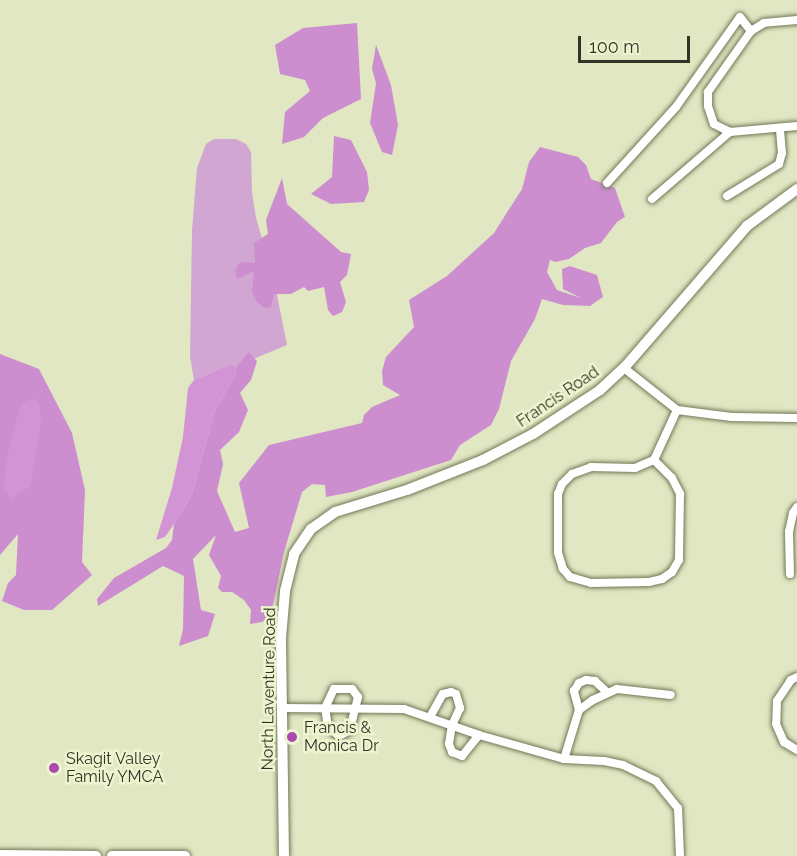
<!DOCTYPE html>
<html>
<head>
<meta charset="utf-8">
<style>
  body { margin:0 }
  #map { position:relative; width:797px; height:856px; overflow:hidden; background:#e0e7c2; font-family:Raleway,sans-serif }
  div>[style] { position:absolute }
  .green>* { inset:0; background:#d1a6d2 }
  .forest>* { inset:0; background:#cc8ece }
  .water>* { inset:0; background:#d394d5 }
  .roads { filter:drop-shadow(0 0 2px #737857) drop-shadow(0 0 2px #737857) }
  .minor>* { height:8px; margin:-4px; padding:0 4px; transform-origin:4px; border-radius:4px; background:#fff }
  .tertiary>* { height:10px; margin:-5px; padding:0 5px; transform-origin:5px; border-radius:5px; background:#fff }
  .dots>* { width:16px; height:16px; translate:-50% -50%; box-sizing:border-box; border:3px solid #edf4cf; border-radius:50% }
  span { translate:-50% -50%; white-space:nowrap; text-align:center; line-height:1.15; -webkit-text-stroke:5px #edf4cf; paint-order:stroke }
  .street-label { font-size:16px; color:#313325 }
  .poi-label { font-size:16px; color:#313325 }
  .left { translate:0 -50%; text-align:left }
  .scale { position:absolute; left:578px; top:36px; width:112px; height:27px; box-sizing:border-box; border:3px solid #313325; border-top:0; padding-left:8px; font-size:18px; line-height:21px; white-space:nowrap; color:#313325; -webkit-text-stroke:4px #edf4cf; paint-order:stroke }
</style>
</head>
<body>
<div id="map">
  <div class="green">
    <i style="clip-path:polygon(214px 139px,236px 139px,246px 144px,251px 152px,252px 193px,256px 218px,274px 280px,287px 345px,237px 366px,231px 364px,194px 380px,190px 357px,192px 231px,197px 168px,206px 144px)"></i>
  </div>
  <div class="forest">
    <i style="clip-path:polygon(357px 23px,361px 99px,323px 118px,304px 137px,282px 144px,285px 112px,310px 91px,305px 80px,280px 74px,275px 45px,303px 28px)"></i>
    <i style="clip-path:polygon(376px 45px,391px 85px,398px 125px,392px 155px,382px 152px,370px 123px,376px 83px,372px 69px)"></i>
    <i style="clip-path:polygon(334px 136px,351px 140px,367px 172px,369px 190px,364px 202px,331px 204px,311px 194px,332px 177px)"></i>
    <i style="clip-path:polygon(540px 147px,578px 157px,586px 165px,591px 179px,615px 188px,625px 217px,617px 222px,601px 243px,585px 248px,569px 259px,555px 262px,550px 260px,547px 272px,557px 290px,581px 298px,563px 289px,562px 269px,570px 266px,597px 275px,603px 297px,590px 306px,563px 305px,542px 299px,535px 319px,511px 361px,499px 409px,491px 425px,460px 445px,451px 460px,352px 492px,326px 497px,325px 485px,312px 484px,302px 492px,284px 552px,271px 615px,262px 622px,250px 624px,251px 610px,244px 600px,232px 592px,222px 592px,218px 588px,221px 576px,209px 555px,216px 535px,193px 559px,201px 610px,215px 614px,208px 636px,179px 646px,183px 629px,184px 576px,163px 566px,98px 606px,97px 599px,114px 578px,166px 548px,172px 540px,174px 524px,192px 494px,215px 410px,235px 375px,237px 366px,249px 352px,257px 361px,251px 380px,240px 393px,248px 410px,239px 432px,220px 450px,223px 464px,217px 491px,235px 532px,249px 528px,239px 483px,269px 445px,362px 423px,364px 415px,372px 407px,400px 395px,383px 385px,382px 371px,386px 357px,414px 327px,409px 300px,447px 276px,494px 233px,522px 189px,529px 162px)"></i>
    <i style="clip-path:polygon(282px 178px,287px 204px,341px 252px,351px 254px,347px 275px,340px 282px,346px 302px,342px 312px,333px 316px,328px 310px,324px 287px,308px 291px,304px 287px,291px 294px,274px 294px,271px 307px,265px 308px,257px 302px,252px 292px,254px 271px,237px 279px,235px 270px,240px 262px,255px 263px,254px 243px,268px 234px,266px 220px)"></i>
    <i style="clip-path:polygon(0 354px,39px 369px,72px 433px,85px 490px,82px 562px,92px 575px,52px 610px,24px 610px,2px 601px,8px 583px,16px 575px,18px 534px,0 555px)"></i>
  </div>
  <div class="water">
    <i style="clip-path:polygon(231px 364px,237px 366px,235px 375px,215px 410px,192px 494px,174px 524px,165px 537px,156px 540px,172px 488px,183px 437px,188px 388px,194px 380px)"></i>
    <i style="clip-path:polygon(34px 398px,40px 407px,41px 424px,31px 486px,11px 499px,4px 490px,6px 463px,16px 419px,22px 403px)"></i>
  </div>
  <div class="roads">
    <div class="minor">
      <i style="left:797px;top:20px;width:33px;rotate:175deg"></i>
      <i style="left:764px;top:23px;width:15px;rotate:148deg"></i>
      <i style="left:751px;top:31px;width:75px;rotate:125.2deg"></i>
      <i style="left:708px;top:92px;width:14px;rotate:90deg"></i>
      <i style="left:708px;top:106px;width:19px;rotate:72deg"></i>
      <i style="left:714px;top:124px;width:18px;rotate:27deg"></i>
      <i style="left:730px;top:132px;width:67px;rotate:-5.1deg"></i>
      <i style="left:607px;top:183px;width:103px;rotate:-47.8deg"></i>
      <i style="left:676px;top:107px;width:110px;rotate:-54.6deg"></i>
      <i style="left:740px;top:17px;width:18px;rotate:52deg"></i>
      <i style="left:727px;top:196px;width:61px;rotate:-31.6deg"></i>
      <i style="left:779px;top:164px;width:11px;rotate:-75deg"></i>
      <i style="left:782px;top:153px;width:25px;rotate:-95deg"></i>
      <i style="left:652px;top:199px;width:103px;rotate:-40.7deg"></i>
      <i style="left:624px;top:368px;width:68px;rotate:38.4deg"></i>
      <i style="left:677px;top:410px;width:55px;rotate:7.3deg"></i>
      <i style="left:732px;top:417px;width:65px;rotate:0.9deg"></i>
      <i style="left:654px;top:460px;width:25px;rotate:45deg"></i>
      <i style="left:672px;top:478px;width:18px;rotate:63deg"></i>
      <i style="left:680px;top:494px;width:66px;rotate:90.9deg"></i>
      <i style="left:679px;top:560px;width:14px;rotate:120deg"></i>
      <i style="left:672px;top:572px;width:12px;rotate:145deg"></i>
      <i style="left:662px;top:579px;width:13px;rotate:167deg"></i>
      <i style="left:649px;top:582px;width:58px;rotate:179deg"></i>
      <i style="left:591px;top:583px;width:22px;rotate:-164deg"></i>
      <i style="left:570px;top:577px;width:11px;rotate:-131deg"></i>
      <i style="left:563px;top:569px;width:17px;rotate:-107deg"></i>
      <i style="left:558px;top:553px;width:59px;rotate:-90deg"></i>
      <i style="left:558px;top:494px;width:11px;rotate:-68deg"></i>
      <i style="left:562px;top:484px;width:14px;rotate:-45deg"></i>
      <i style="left:572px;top:474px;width:20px;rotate:-20deg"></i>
      <i style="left:591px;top:467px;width:44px;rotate:1.3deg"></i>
      <i style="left:635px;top:468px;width:21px;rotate:-23deg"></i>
      <i style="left:654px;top:460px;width:55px;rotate:-65.3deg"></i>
      <i style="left:790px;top:574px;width:42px;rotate:-91.4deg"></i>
      <i style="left:789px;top:532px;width:19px;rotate:-78deg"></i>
      <i style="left:793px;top:513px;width:7px;rotate:-56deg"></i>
      <i style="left:797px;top:677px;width:7px;rotate:153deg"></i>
      <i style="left:791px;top:680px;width:25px;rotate:124deg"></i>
      <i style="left:777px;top:701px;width:23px;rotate:92deg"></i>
      <i style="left:776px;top:724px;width:20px;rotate:66deg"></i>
      <i style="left:784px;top:742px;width:15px;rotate:32deg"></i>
      <i style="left:334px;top:689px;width:18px"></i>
      <i style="left:352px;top:689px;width:10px;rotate:53deg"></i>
      <i style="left:358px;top:697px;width:34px;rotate:104deg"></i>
      <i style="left:350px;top:730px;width:13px;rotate:151deg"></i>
      <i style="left:339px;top:736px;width:14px;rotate:-141deg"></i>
      <i style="left:328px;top:727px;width:19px;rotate:-99deg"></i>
      <i style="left:325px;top:708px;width:21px;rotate:-65deg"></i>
      <i style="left:282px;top:708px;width:122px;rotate:0.5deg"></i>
      <i style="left:404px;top:709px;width:79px;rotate:19.1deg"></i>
      <i style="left:479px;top:735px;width:88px;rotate:15.8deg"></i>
      <i style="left:564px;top:759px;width:40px;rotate:2.9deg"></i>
      <i style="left:604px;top:761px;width:19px;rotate:12deg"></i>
      <i style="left:623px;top:765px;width:37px;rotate:26deg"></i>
      <i style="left:656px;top:781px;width:35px;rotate:51deg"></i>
      <i style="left:678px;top:808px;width:48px;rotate:87.6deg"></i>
      <i style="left:579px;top:710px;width:20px;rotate:-105deg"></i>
      <i style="left:574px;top:691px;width:9px;rotate:-58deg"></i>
      <i style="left:579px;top:683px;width:8px;rotate:-23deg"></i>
      <i style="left:586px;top:680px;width:9px;rotate:6deg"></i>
      <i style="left:595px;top:681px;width:16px;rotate:43deg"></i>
      <i style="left:430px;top:717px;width:26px;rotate:-61deg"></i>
      <i style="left:443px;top:694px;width:8px;rotate:-14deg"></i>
      <i style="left:451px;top:692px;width:5px;rotate:22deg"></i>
      <i style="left:456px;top:694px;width:15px;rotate:74deg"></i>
      <i style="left:460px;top:708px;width:19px;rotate:115deg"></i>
      <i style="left:452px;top:725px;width:19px;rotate:99deg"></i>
      <i style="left:449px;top:744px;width:9px;rotate:69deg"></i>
      <i style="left:452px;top:752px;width:11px;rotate:22deg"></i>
      <i style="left:462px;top:756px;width:27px;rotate:-51deg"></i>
      <i style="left:564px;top:759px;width:51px;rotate:-73deg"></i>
      <i style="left:579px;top:710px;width:17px;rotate:-36deg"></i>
      <i style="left:593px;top:700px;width:26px;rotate:-25deg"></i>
      <i style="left:617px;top:689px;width:54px;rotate:6.3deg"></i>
    </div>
    <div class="tertiary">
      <i style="left:0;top:855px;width:96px;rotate:0.6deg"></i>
      <i style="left:112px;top:856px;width:73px"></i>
      <i style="left:284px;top:856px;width:218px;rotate:-90.8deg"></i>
      <i style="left:281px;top:638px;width:47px;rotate:-85.1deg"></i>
      <i style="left:285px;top:591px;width:38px;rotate:-76deg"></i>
      <i style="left:294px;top:554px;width:30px;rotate:-56deg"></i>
      <i style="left:311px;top:529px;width:29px;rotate:-35deg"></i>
      <i style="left:335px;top:512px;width:75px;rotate:-17deg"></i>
      <i style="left:407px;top:490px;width:82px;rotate:-21.5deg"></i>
      <i style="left:483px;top:460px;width:56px;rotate:-27.5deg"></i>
      <i style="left:533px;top:434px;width:80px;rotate:-33.3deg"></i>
      <i style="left:600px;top:390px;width:33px;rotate:-43deg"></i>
      <i style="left:624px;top:368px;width:188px;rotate:-49.1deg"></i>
      <i style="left:747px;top:226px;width:62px;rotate:-36.5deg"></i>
    </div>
  </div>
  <div class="dots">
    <i style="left:292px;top:737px;background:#ab49b0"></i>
    <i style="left:54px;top:768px;background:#ab49b0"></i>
  </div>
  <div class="street-label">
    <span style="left:558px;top:397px;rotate:-34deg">Francis Road</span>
    <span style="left:269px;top:689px;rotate:-89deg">North Laventure Road</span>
  </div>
  <div class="poi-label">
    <span class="left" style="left:304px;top:737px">Francis &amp;<br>Monica Dr</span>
    <span class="left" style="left:66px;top:768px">Skagit Valley<br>Family YMCA</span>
  </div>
  <div class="scale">100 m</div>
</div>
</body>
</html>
